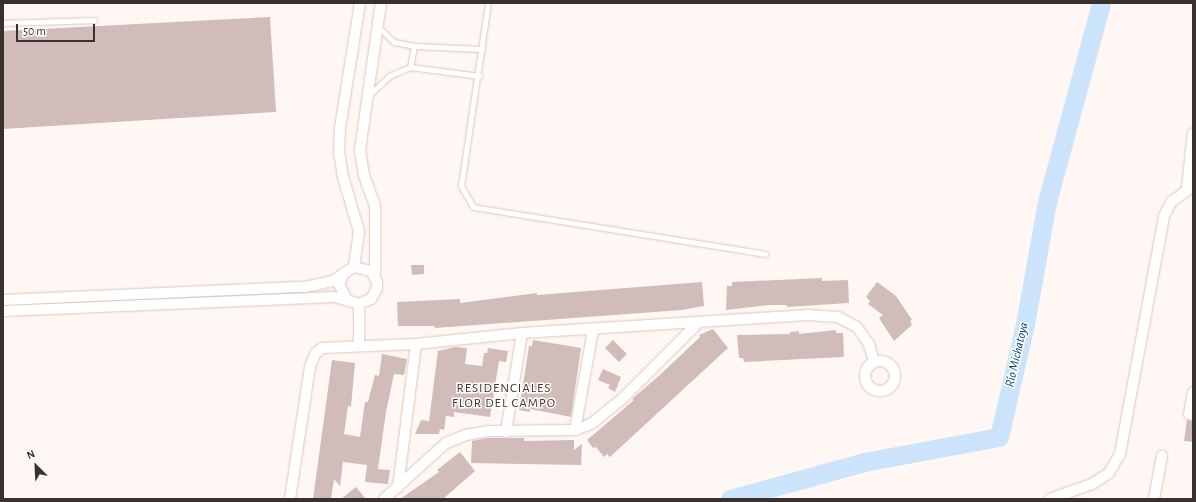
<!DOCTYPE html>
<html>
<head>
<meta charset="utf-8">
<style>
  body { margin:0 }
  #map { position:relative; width:1196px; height:502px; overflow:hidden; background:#fef7f3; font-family:"Alegreya Sans",sans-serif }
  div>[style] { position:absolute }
  .river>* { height:19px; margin:-9.5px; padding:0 9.5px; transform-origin:9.5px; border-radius:9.5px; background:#cce3fc }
  .building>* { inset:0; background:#d1bcb9 }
  .roads { filter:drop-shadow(0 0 1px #dac9be) drop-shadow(0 0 1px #dac9be) }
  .service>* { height:5px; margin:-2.5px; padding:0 2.5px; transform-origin:2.5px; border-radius:2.5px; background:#fff }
  .minor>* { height:10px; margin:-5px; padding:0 5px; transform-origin:5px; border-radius:5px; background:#fff }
  .minor>.ring { margin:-5px; padding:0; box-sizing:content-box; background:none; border:10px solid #fff; border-radius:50% }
  span { translate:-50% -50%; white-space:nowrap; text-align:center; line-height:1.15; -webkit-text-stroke:3px #fff; paint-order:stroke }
  .water-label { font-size:13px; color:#02467b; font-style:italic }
  .neighbourhood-label { font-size:13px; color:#41342b; letter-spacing:1px }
  .frame { position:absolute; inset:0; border:4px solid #38312d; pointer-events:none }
  .north { position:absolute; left:16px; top:446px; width:40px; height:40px; -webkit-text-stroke:3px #fff; paint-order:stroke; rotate:336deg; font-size:11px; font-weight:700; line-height:16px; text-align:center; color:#38312d }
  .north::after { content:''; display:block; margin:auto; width:14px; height:18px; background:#38312d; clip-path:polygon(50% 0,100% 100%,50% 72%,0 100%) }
  .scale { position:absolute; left:16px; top:24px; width:79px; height:18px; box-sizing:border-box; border:2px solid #38312d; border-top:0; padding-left:5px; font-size:12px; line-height:14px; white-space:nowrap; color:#38312d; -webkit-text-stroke:3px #fff; paint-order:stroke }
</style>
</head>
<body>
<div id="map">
  <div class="river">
    <i style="left:730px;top:499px;width:139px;rotate:-15.4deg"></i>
    <i style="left:864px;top:462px;width:137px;rotate:-10.5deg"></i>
    <i style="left:999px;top:437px;width:116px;rotate:-77deg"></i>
    <i style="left:1025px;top:324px;width:124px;rotate:-79.8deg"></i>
    <i style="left:1047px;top:202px;width:206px;rotate:-74.8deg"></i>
  </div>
  <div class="building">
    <i style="clip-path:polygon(270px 17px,276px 112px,3px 129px,3px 31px)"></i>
    <i style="clip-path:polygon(411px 265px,424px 265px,424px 274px,412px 275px)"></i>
    <i style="clip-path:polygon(822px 278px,822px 281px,848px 280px,849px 303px,787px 307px,787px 305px,769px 305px,726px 310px,727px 286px,732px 286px,732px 282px)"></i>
    <i style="clip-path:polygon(702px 282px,704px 306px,682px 310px,435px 328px,434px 326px,398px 326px,397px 302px,460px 299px,460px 303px,537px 293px,537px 295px)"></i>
    <i style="clip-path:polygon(877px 282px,896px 296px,912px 320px,910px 321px,912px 325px,894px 341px,879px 318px,883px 315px,868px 304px,870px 301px,866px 297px)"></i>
    <i style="clip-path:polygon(713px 329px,728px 348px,715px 360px,610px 457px,607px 454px,604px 457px,596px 447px,593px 448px,587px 440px,634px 400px,632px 399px,661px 374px,700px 337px,699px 335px)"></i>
    <i style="clip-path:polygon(836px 330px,836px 333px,843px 333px,844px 357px,744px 362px,743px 358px,739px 358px,737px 335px,790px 334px,790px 332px,799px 331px,799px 334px)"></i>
    <i style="clip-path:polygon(533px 340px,581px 348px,571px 417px,530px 409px,530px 412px,519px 410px,529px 346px,532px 346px)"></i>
    <i style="clip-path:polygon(613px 340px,627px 354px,619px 362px,605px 348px)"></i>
    <i style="clip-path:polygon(455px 347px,467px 348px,465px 364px,482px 366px,484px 353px,487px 353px,488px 348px,508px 351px,506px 362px,499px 361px,490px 417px,454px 412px,454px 417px,446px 416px,444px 430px,440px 429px,439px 434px,415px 434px,421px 420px,429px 421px,438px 351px)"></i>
    <i style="clip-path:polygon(382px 354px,407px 359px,404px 375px,394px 374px,386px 412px,378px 469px,390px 470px,388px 484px,365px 482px,367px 465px,343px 462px,340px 486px,334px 479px,331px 499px,313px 499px,332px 360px,355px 363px,351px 407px,348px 406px,344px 434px,360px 437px,365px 402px,368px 402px,375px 375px,379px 376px)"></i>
    <i style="clip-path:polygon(603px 369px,621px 377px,615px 392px,608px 388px,610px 385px,598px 380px)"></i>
    <i style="clip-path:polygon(1187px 420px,1193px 421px,1193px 442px,1184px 441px)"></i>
    <i style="clip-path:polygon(487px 438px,524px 438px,524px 441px,574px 440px,574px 450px,582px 444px,581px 465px,471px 463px,472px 441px)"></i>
    <i style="clip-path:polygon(460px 452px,475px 471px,443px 499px,400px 499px,439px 472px,437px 470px)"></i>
    <i style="clip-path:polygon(356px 487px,366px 499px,341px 499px)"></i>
  </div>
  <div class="roads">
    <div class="service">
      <i style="left:488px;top:3px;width:185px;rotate:98.4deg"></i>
      <i style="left:461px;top:186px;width:24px;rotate:60deg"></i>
      <i style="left:473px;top:207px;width:296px;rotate:9.1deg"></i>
      <i style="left:3px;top:23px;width:91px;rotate:-1.9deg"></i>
      <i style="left:379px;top:28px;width:21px;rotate:43deg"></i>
      <i style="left:394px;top:42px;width:20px;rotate:11deg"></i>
      <i style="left:414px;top:46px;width:68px;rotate:2.5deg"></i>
      <i style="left:410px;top:67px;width:21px;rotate:-79deg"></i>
      <i style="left:370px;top:94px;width:26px;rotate:-43deg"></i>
      <i style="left:389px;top:76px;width:23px;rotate:-23deg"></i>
      <i style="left:410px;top:67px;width:70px;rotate:7.4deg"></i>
    </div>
    <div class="minor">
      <i style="left:1187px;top:188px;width:55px;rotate:-83.8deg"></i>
      <i style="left:354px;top:267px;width:36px;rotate:-82deg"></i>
      <i style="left:359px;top:231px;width:56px;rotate:-106.5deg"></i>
      <i style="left:343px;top:177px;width:24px;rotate:-99deg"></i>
      <i style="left:339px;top:153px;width:25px;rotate:-88deg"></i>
      <i style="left:340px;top:128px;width:127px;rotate:-80.9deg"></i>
      <i style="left:375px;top:276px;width:70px;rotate:-90deg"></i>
      <i style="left:375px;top:206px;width:33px;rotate:-110deg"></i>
      <i style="left:364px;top:175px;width:25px;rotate:-99deg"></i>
      <i style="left:360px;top:150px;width:148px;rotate:-81.9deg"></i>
      <i style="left:3px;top:300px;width:302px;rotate:-2.5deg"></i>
      <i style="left:305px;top:287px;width:29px;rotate:-12deg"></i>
      <i style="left:333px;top:281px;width:12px;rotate:-35deg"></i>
      <i style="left:359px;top:304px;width:41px;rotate:90deg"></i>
      <i style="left:3px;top:311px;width:332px;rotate:-2.4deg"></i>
      <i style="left:335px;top:297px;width:25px;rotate:16deg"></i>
      <i style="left:359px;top:304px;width:13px;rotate:-23deg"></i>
      <i style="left:371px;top:299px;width:13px;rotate:-61deg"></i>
      <i style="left:377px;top:288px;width:6px;rotate:-90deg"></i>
      <i style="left:377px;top:282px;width:13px;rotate:-119deg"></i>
      <i style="left:371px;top:271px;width:17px;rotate:-167deg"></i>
      <i style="left:354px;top:267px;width:12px;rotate:149deg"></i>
      <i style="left:344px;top:273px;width:12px;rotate:114deg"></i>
      <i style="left:339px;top:284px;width:18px;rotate:63deg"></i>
      <i class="ring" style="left:865px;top:361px;width:20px;height:20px"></i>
      <i style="left:1193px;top:392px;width:22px;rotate:100deg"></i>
      <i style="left:1189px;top:414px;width:4px;rotate:14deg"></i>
      <i style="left:575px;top:430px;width:102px;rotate:-79.8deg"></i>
      <i style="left:506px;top:432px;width:100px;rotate:-80.8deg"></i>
      <i style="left:398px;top:487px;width:144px;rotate:-82.8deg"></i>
      <i style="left:290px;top:499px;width:134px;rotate:-81.4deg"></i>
      <i style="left:310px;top:367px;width:14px;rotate:-69deg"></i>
      <i style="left:315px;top:354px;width:9px;rotate:-41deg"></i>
      <i style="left:322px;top:348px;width:94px;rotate:-2.4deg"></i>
      <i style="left:416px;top:344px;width:107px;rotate:-5.9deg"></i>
      <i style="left:522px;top:333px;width:287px;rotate:-3.6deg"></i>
      <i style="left:808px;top:315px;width:30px;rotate:4deg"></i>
      <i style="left:838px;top:317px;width:21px;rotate:28deg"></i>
      <i style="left:857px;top:327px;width:21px;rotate:55deg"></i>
      <i style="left:869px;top:344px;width:19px;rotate:74deg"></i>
      <i style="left:384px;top:499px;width:84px;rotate:-42.1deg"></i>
      <i style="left:446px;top:443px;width:22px;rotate:-22deg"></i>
      <i style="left:466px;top:435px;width:22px;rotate:-10deg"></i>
      <i style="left:488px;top:431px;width:87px;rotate:-0.7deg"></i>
      <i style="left:575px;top:430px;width:17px;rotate:-21deg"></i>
      <i style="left:591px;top:424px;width:38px;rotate:-39deg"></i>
      <i style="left:621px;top:400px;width:109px;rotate:-45deg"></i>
      <i style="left:1050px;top:499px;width:45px;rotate:-19.7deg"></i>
      <i style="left:1092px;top:484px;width:20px;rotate:-33deg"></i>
      <i style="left:1109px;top:473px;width:22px;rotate:-60deg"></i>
      <i style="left:1120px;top:454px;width:242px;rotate:-79.5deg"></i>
      <i style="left:1164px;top:216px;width:16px;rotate:-63deg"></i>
      <i style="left:1171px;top:202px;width:27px;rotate:-36deg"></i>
      <i style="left:1154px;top:499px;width:44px;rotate:-79.5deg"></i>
    </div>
  </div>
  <div class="water-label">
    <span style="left:1018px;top:355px;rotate:-77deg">Río Michatoya</span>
  </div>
  <div class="neighbourhood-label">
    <span style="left:504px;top:397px">RESIDENCIALES<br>FLOR DEL CAMPO</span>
  </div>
  <div class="frame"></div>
  <div class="north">N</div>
  <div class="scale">50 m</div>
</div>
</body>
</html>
